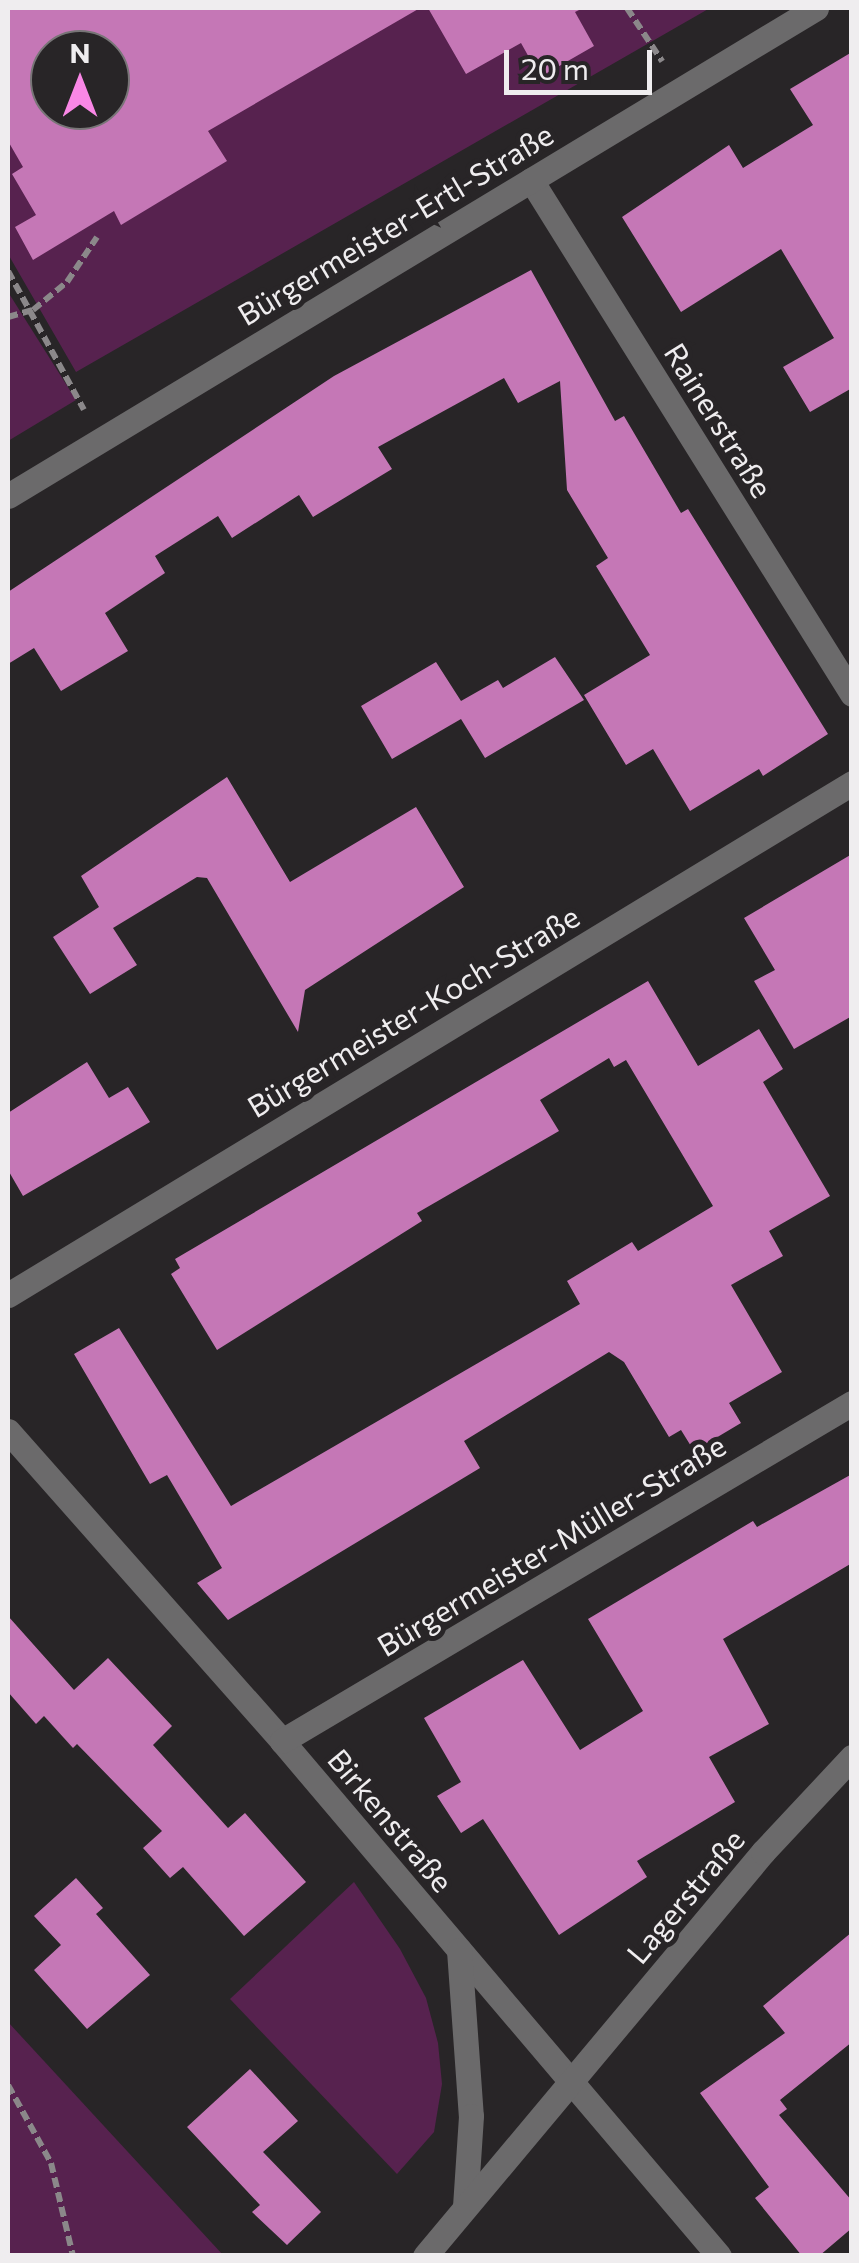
<!DOCTYPE html>
<html>
<head>
<meta charset="utf-8">
<style>
  body { margin:0 }
  #map { position:relative; width:859px; height:2263px; overflow:hidden; background:#282527; font-family:Commissioner,sans-serif }
  div>[style] { position:absolute }
  .green>* { inset:0; background:#57224f }
  .building>* { inset:0; background:#c577b6 }
  .path>* { height:6px; margin-top:-3px; transform-origin:0; background:repeating-linear-gradient(90deg,#8b888a 0 10px,transparent 0 15px) }
  .minor>* { height:25px; margin:-12.5px; padding:0 12.5px; transform-origin:12.5px; border-radius:12.5px; background:#6b6a6b }
  .tertiary>* { height:25px; margin:-12.5px; padding:0 12.5px; transform-origin:12.5px; border-radius:12.5px; background:#6b6a6b }
  span { translate:-50% -50%; white-space:nowrap; text-align:center; line-height:1.15; -webkit-text-stroke:10px #282527; paint-order:stroke }
  .street-label { font-size:30px; color:#efedef }
  .frame { position:absolute; inset:0; border:10px solid #efedef; pointer-events:none }
  .north { position:absolute; left:30px; top:30px; width:100px; height:100px; box-sizing:border-box; background:#282527; border:2px solid #787577; border-radius:50%; rotate:0deg; font-size:28px; font-weight:700; line-height:40px; text-align:center; color:#efedef }
  .north::after { content:''; display:block; margin:auto; width:35px; height:45px; background:#fa87e6; clip-path:polygon(50% 0,100% 100%,50% 72%,0 100%) }
  .scale { position:absolute; left:504px; top:50px; width:148px; height:45px; box-sizing:border-box; border:5px solid #efedef; border-top:0; padding-left:12px; font-size:30px; line-height:35px; white-space:nowrap; color:#efedef; -webkit-text-stroke:8px #282527; paint-order:stroke }
</style>
</head>
<body>
<div id="map">
  <div class="green">
    <i style="clip-path:polygon(evenodd,8px 8px,710px 8px,76px 372px,8px 254px,8px 8px,50px 50px,110px 50px,110px 110px,50px 110px,50px 50px)"></i>
    <i style="clip-path:polygon(8px 292px,76px 400px,8px 441px)"></i>
    <i style="clip-path:polygon(354px 1882px,400px 1949px,426px 1998px,438px 2043px,442px 2084px,434px 2132px,397px 2174px,230px 1999px)"></i>
    <i style="clip-path:polygon(8px 2022px,223px 2255px,8px 2255px)"></i>
  </div>
  <div class="building">
    <i style="clip-path:polygon(evenodd,8px 8px,420px 8px,208px 131px,227px 161px,121px 225px,114px 211px,33px 260px,15px 227px,36px 215px,12px 174px,23px 167px,8px 141px,8px 8px,50px 50px,110px 50px,110px 110px,50px 110px,50px 50px)"></i>
    <i style="clip-path:polygon(428px 8px,583px 8px,575px 12px,594px 46px,540px 77px,521px 43px,466px 74px)"></i>
    <i style="clip-path:polygon(852px 52px,852px 388px,810px 412px,783px 367px,834px 338px,781px 249px,681px 312px,622px 217px,729px 145px,743px 168px,813px 125px,790px 89px)"></i>
    <i style="clip-path:polygon(531px 270px,615px 421px,624px 416px,681px 513px,688px 509px,828px 734px,763px 776px,759px 769px,690px 811px,653px 749px,626px 765px,584px 695px,650px 655px,596px 566px,608px 558px,567px 490px,560px 381px,518px 403px,504px 378px,378px 447px,392px 469px,313px 517px,299px 495px,232px 538px,218px 516px,155px 556px,165px 573px,105px 613px,128px 651px,61px 691px,34px 648px,8px 664px,8px 592px,334px 376px)"></i>
    <i style="clip-path:polygon(555px 657px,584px 700px,485px 758px,461px 719px,392px 759px,361px 706px,436px 662px,461px 701px,498px 680px,503px 688px)"></i>
    <i style="clip-path:polygon(227px 777px,290px 882px,416px 807px,464px 887px,305px 990px,298px 1032px,207px 878px,197px 877px,113px 928px,137px 965px,90px 994px,53px 937px,99px 907px,81px 876px)"></i>
    <i style="clip-path:polygon(852px 854px,852px 1016px,794px 1049px,754px 981px,775px 970px,744px 918px)"></i>
    <i style="clip-path:polygon(648px 981px,698px 1066px,759px 1029px,783px 1069px,763px 1082px,830px 1196px,769px 1231px,783px 1256px,731px 1285px,782px 1372px,729px 1403px,741px 1423px,694px 1451px,681px 1430px,669px 1437px,624px 1362px,609px 1352px,464px 1441px,480px 1468px,228px 1620px,197px 1583px,222px 1568px,167px 1475px,150px 1484px,74px 1354px,119px 1328px,231px 1506px,580px 1304px,567px 1281px,632px 1242px,638px 1251px,713px 1206px,626px 1060px,614px 1067px,609px 1058px,540px 1100px,559px 1131px,417px 1213px,422px 1221px,217px 1350px,171px 1274px,180px 1268px,175px 1259px)"></i>
    <i style="clip-path:polygon(87px 1062px,109px 1098px,128px 1087px,150px 1122px,23px 1196px,8px 1170px,8px 1113px)"></i>
    <i style="clip-path:polygon(852px 1474px,852px 1563px,723px 1639px,769px 1724px,709px 1757px,735px 1802px,637px 1861px,647px 1877px,559px 1935px,483px 1819px,461px 1833px,437px 1796px,461px 1782px,424px 1718px,523px 1660px,580px 1750px,643px 1711px,588px 1619px,753px 1521px,757px 1527px)"></i>
    <i style="clip-path:polygon(8px 1616px,74px 1690px,108px 1658px,172px 1726px,153px 1745px,228px 1828px,245px 1813px,306px 1882px,244px 1936px,183px 1867px,170px 1878px,143px 1848px,162px 1831px,77px 1744px,73px 1748px,44px 1716px,36px 1724px,8px 1692px)"></i>
    <i style="clip-path:polygon(76px 1878px,103px 1908px,96px 1914px,150px 1975px,87px 2029px,34px 1970px,61px 1945px,34px 1916px)"></i>
    <i style="clip-path:polygon(852px 1932px,852px 2042px,780px 2100px,787px 2109px,779px 2115px,852px 2201px,852px 2228px,819px 2256px,802px 2256px,755px 2198px,769px 2187px,700px 2093px,785px 2033px,763px 2006px)"></i>
    <i style="clip-path:polygon(250px 2069px,298px 2121px,263px 2152px,321px 2212px,287px 2245px,252px 2212px,260px 2205px,187px 2127px)"></i>
  </div>
  <div class="path">
    <i style="left:627px;top:8px;width:64px;rotate:56.6deg"></i>
    <i style="left:8px;top:271px;width:158px;rotate:61.3deg"></i>
    <i style="left:8px;top:317px;width:26px;rotate:-16deg"></i>
    <i style="left:33px;top:310px;width:44px;rotate:-39.5deg"></i>
    <i style="left:67px;top:282px;width:54px;rotate:-56.3deg"></i>
    <i style="left:8px;top:2085px;width:89px;rotate:61.1deg"></i>
    <i style="left:51px;top:2163px;width:96px;rotate:76.7deg"></i>
  </div>
  <div class="minor">
    <i style="left:531px;top:180px;width:606px;rotate:58.01deg"></i>
    <i style="left:8px;top:496px;width:944px;rotate:-31.13deg"></i>
    <i style="left:8px;top:1295px;width:987px;rotate:-31.24deg"></i>
    <i style="left:8px;top:1431px;width:414px;rotate:48.5deg"></i>
    <i style="left:282px;top:1741px;width:675px;rotate:49.68deg"></i>
    <i style="left:282px;top:1741px;width:663px;rotate:-30.67deg"></i>
    <i style="left:459px;top:1950px;width:166px;rotate:85.9deg"></i>
    <i style="left:471px;top:2116px;width:91px;rotate:93.8deg"></i>
  </div>
  <div class="tertiary">
    <i style="left:425px;top:2256px;width:527px;rotate:-50.08deg"></i>
    <i style="left:763px;top:1852px;width:130px;rotate:-46.9deg"></i>
  </div>
  <div class="street-label">
    <span style="left:395px;top:224px;rotate:-31deg">Bürgermeister-Ertl-Straße</span>
    <span style="left:719px;top:420px;rotate:58deg">Rainerstraße</span>
    <span style="left:413px;top:1011px;rotate:-31deg">Bürgermeister-Koch-Straße</span>
    <span style="left:551px;top:1545px;rotate:-31deg">Bürgermeister-Müller-Straße</span>
    <span style="left:391px;top:1820px;rotate:50deg">Birkenstraße</span>
    <span style="left:685px;top:1896px;rotate:-50deg">Lagerstraße</span>
  </div>
  <div class="frame"></div>
  <div class="north">N</div>
  <div class="scale">20 m</div>
</div>
</body>
</html>
